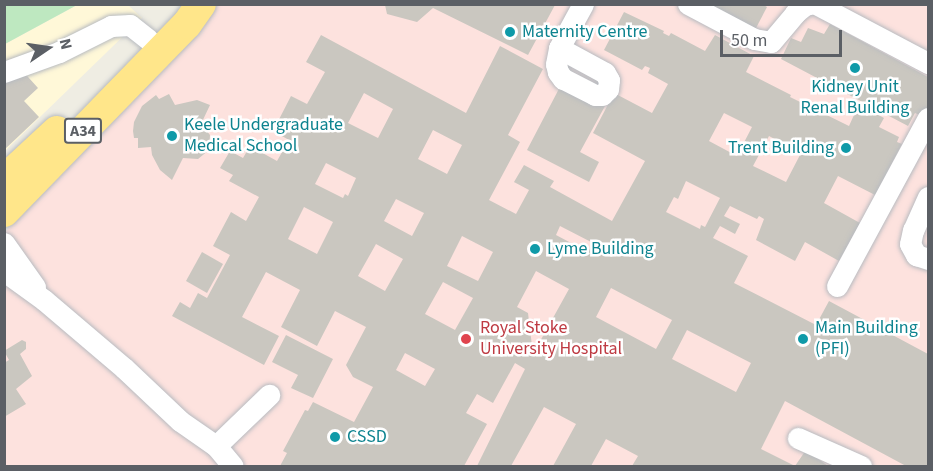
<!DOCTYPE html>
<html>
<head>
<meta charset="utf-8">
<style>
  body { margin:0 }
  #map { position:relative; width:933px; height:471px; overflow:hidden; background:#efede3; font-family:"Source Sans 3",sans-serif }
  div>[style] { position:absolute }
  .commercial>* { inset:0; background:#fff8d8 }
  .medical>* { inset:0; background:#fde2de }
  .green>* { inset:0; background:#bee8c0 }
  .building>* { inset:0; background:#cac7c0 }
  .roads { filter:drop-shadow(0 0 2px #b8bbc0) drop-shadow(0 0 2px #b8bbc0) }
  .minor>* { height:21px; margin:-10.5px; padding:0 10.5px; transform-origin:10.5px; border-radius:10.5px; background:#fff }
  .highway>* { height:30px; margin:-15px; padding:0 15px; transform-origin:15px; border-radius:15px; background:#ffe68a }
  .dots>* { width:16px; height:16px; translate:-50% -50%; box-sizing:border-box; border:3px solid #fff; border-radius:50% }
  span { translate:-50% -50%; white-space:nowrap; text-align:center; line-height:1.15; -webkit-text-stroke:5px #fff; paint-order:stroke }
  .shield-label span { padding:2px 4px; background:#fff; border:2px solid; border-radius:4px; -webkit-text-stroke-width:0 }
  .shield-label { font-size:16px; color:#5b5f65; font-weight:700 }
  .culture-label { font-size:18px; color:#0d838f }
  .left { translate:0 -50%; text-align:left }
  .right { translate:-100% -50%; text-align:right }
  .health-label { font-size:18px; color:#be3a42 }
  .frame { position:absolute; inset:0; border:6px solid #5b5f65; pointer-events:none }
  .north { position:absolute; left:18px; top:18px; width:60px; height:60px; -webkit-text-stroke:4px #fff; paint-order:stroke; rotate:77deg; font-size:16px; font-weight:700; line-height:24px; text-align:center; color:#5b5f65 }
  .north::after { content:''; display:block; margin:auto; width:21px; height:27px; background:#5b5f65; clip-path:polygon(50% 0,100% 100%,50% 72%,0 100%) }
  .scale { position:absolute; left:720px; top:30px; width:122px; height:27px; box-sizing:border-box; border:3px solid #5b5f65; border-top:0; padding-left:8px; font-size:18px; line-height:21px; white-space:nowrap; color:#5b5f65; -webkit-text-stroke:4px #fff; paint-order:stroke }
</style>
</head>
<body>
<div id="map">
  <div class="commercial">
    <i style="clip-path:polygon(77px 5px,128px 5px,142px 18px,5px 151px,5px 44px)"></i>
  </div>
  <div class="medical">
    <i style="clip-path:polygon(208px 5px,928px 5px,928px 466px,5px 466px,5px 232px,36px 201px)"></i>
  </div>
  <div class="green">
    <i style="clip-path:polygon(5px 4px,77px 4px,77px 5px,5px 44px)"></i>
  </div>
  <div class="building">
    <i style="clip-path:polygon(708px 4px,762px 4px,767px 7px,755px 30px)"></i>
    <i style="clip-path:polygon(385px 5px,555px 5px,528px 55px,433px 8px,417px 22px,387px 14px)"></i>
    <i style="clip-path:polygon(evenodd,624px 12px,664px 31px,663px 33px,669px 36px,671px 33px,705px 51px,715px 35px,754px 56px,746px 72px,791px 95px,790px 97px,849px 126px,859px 104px,884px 118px,879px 127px,899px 137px,897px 142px,902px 144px,875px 195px,838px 176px,824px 203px,860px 223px,839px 261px,805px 242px,795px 261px,756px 240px,764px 219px,759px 216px,757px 219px,730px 206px,724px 216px,740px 224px,735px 234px,720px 226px,713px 238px,748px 256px,734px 283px,816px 325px,829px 301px,928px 354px,928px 466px,906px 466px,785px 401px,761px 449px,795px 466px,806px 450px,828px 466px,632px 466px,638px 456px,606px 439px,591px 466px,553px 466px,576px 424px,544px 407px,511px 466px,477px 466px,525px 369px,515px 363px,493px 403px,477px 394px,466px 413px,487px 424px,464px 466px,280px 466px,287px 453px,283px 451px,305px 410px,308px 411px,313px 402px,354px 422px,373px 387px,353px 377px,346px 365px,366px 327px,335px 311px,317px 346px,281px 327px,300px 290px,266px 272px,242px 317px,279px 336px,264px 365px,172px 316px,180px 302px,190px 308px,198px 293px,207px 298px,230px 255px,213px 246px,231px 212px,246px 221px,259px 197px,229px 181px,233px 175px,220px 168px,230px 151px,243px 158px,250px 146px,277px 161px,289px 140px,273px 131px,291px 96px,307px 104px,325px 72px,306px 62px,321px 35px,466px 113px,500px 46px,543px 69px,508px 135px,520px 142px,489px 200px,516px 214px,529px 190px,514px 182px,524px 165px,554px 181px,550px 187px,612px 221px,645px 161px,593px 133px,614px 93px,652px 113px,668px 84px,648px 73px,650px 68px,645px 66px,642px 70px,604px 50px,624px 12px,364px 93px,393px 109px,378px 138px,348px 123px,364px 93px,624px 12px,724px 113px,752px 127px,737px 156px,709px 141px,724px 113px,624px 12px,433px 130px,462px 145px,447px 174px,418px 159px,433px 130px,624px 12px,769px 136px,801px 153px,786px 182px,753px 166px,769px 136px,624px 12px,326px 163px,356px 178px,348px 196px,345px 194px,343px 198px,315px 184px,326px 163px,624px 12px,686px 181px,720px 198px,705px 227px,701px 225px,700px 229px,666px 212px,674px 197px,678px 199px,686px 181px,624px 12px,396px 199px,424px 213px,412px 236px,384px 221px,396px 199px,624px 12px,304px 207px,333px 222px,317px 254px,288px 239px,304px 207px,624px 12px,560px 226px,593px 243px,588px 252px,556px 235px,560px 226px,624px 12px,462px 236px,493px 252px,478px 281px,447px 266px,462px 236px,624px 12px,376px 244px,403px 259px,385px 291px,358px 276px,376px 244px,624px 12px,536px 271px,569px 289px,533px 354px,528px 313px,517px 307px,536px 271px,624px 12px,443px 282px,473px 298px,455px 330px,425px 314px,443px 282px,624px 12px,611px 288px,672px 320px,656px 349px,596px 317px,611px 288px,624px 12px,687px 330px,751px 363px,736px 392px,672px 359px,687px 330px,624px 12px,405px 353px,435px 369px,425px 386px,396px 370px,405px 353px)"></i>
    <i style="clip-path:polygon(830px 24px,928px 77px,928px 119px,915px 113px,908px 126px,781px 59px,791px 38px,801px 42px,808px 28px,824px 34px)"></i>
    <i style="clip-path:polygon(19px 67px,38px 88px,24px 101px,39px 117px,4px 150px,4px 80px)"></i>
    <i style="clip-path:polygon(562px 83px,605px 106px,580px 152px,599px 162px,589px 182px,527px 150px)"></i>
    <i style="clip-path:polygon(169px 94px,175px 105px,197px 100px,210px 105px,201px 124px,210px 135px,209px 150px,198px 159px,183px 158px,172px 180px,160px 170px,152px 155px,151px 147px,138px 148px,138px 138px,134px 138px,133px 131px,134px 122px,142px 106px,156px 95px,159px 99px)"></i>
    <i style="clip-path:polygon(202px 252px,223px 264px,207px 293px,186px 281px)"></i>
    <i style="clip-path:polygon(286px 335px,333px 359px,313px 398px,291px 388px,298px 375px,272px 362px)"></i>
    <i style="clip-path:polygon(22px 340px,26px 342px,26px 349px,20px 354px,32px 376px,16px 389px,26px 404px,4px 417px,4px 363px,9px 360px,4px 351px)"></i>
  </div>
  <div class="roads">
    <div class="minor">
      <i style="left:688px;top:4px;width:75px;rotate:27.9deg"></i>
      <i style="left:754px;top:39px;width:17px;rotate:10deg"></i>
      <i style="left:771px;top:42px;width:38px;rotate:-50deg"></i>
      <i style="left:795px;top:13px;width:13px;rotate:-39deg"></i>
      <i style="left:805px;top:5px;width:5px;rotate:-11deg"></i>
      <i style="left:816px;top:4px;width:127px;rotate:27.8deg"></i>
      <i style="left:559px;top:48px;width:52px;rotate:28.5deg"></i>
      <i style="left:605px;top:73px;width:8px;rotate:60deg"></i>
      <i style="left:609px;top:80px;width:9px;rotate:96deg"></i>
      <i style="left:608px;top:89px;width:8px;rotate:135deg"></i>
      <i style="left:602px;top:95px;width:7px;rotate:180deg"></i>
      <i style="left:595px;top:95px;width:36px;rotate:-153deg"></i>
      <i style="left:563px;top:79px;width:9px;rotate:-126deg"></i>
      <i style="left:558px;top:72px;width:8px;rotate:-104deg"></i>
      <i style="left:556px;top:64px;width:16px;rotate:-79deg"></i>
      <i style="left:559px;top:48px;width:50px;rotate:-61.4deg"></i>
      <i style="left:4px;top:72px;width:59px;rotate:-20deg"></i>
      <i style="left:59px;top:52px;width:58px;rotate:-26.6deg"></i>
      <i style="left:111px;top:26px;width:19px;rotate:-3deg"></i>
      <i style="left:130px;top:25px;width:23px;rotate:38deg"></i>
      <i style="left:928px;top:197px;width:36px;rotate:114deg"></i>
      <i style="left:913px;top:230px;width:14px;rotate:102deg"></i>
      <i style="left:910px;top:244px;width:13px;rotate:61deg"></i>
      <i style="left:916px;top:255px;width:13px;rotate:18deg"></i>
      <i style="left:4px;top:243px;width:54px;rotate:54.8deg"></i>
      <i style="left:4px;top:271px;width:49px;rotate:35.9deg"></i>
      <i style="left:44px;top:300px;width:105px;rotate:40.4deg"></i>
      <i style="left:124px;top:368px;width:77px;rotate:43.4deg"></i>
      <i style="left:180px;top:421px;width:44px;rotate:34.8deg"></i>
      <i style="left:216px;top:446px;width:26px;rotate:50deg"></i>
      <i style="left:837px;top:286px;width:191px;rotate:-61.6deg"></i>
      <i style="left:798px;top:438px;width:69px;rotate:24deg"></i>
      <i style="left:216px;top:446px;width:74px;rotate:-43.9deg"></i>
    </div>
    <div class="highway">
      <i style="left:4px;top:180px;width:72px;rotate:-42.8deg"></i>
      <i style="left:4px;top:212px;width:262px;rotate:-45.8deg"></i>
      <i style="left:187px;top:24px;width:24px;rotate:-55deg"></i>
    </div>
  </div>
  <div class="dots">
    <i style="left:510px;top:32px;background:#0f9aa8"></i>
    <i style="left:855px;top:68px;background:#0f9aa8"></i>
    <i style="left:172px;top:136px;background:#0f9aa8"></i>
    <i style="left:846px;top:148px;background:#0f9aa8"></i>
    <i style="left:535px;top:249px;background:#0f9aa8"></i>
    <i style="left:466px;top:339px;background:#e0444e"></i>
    <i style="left:803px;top:339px;background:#0f9aa8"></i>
    <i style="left:335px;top:437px;background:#0f9aa8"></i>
  </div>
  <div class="shield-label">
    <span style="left:83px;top:131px">A34</span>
  </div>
  <div class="culture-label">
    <span class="left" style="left:522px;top:32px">Maternity Centre</span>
    <span style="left:855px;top:98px">Kidney Unit<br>Renal Building</span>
    <span class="left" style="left:184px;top:136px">Keele Undergraduate<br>Medical School</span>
    <span class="right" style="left:834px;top:148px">Trent Building</span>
    <span class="left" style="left:547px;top:249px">Lyme Building</span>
    <span class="left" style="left:815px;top:339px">Main Building<br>(PFI)</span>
    <span class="left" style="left:347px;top:437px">CSSD</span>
  </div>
  <div class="health-label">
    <span class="left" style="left:480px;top:339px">Royal Stoke<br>University Hospital</span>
  </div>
  <div class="frame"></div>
  <div class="north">N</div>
  <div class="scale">50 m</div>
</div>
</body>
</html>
